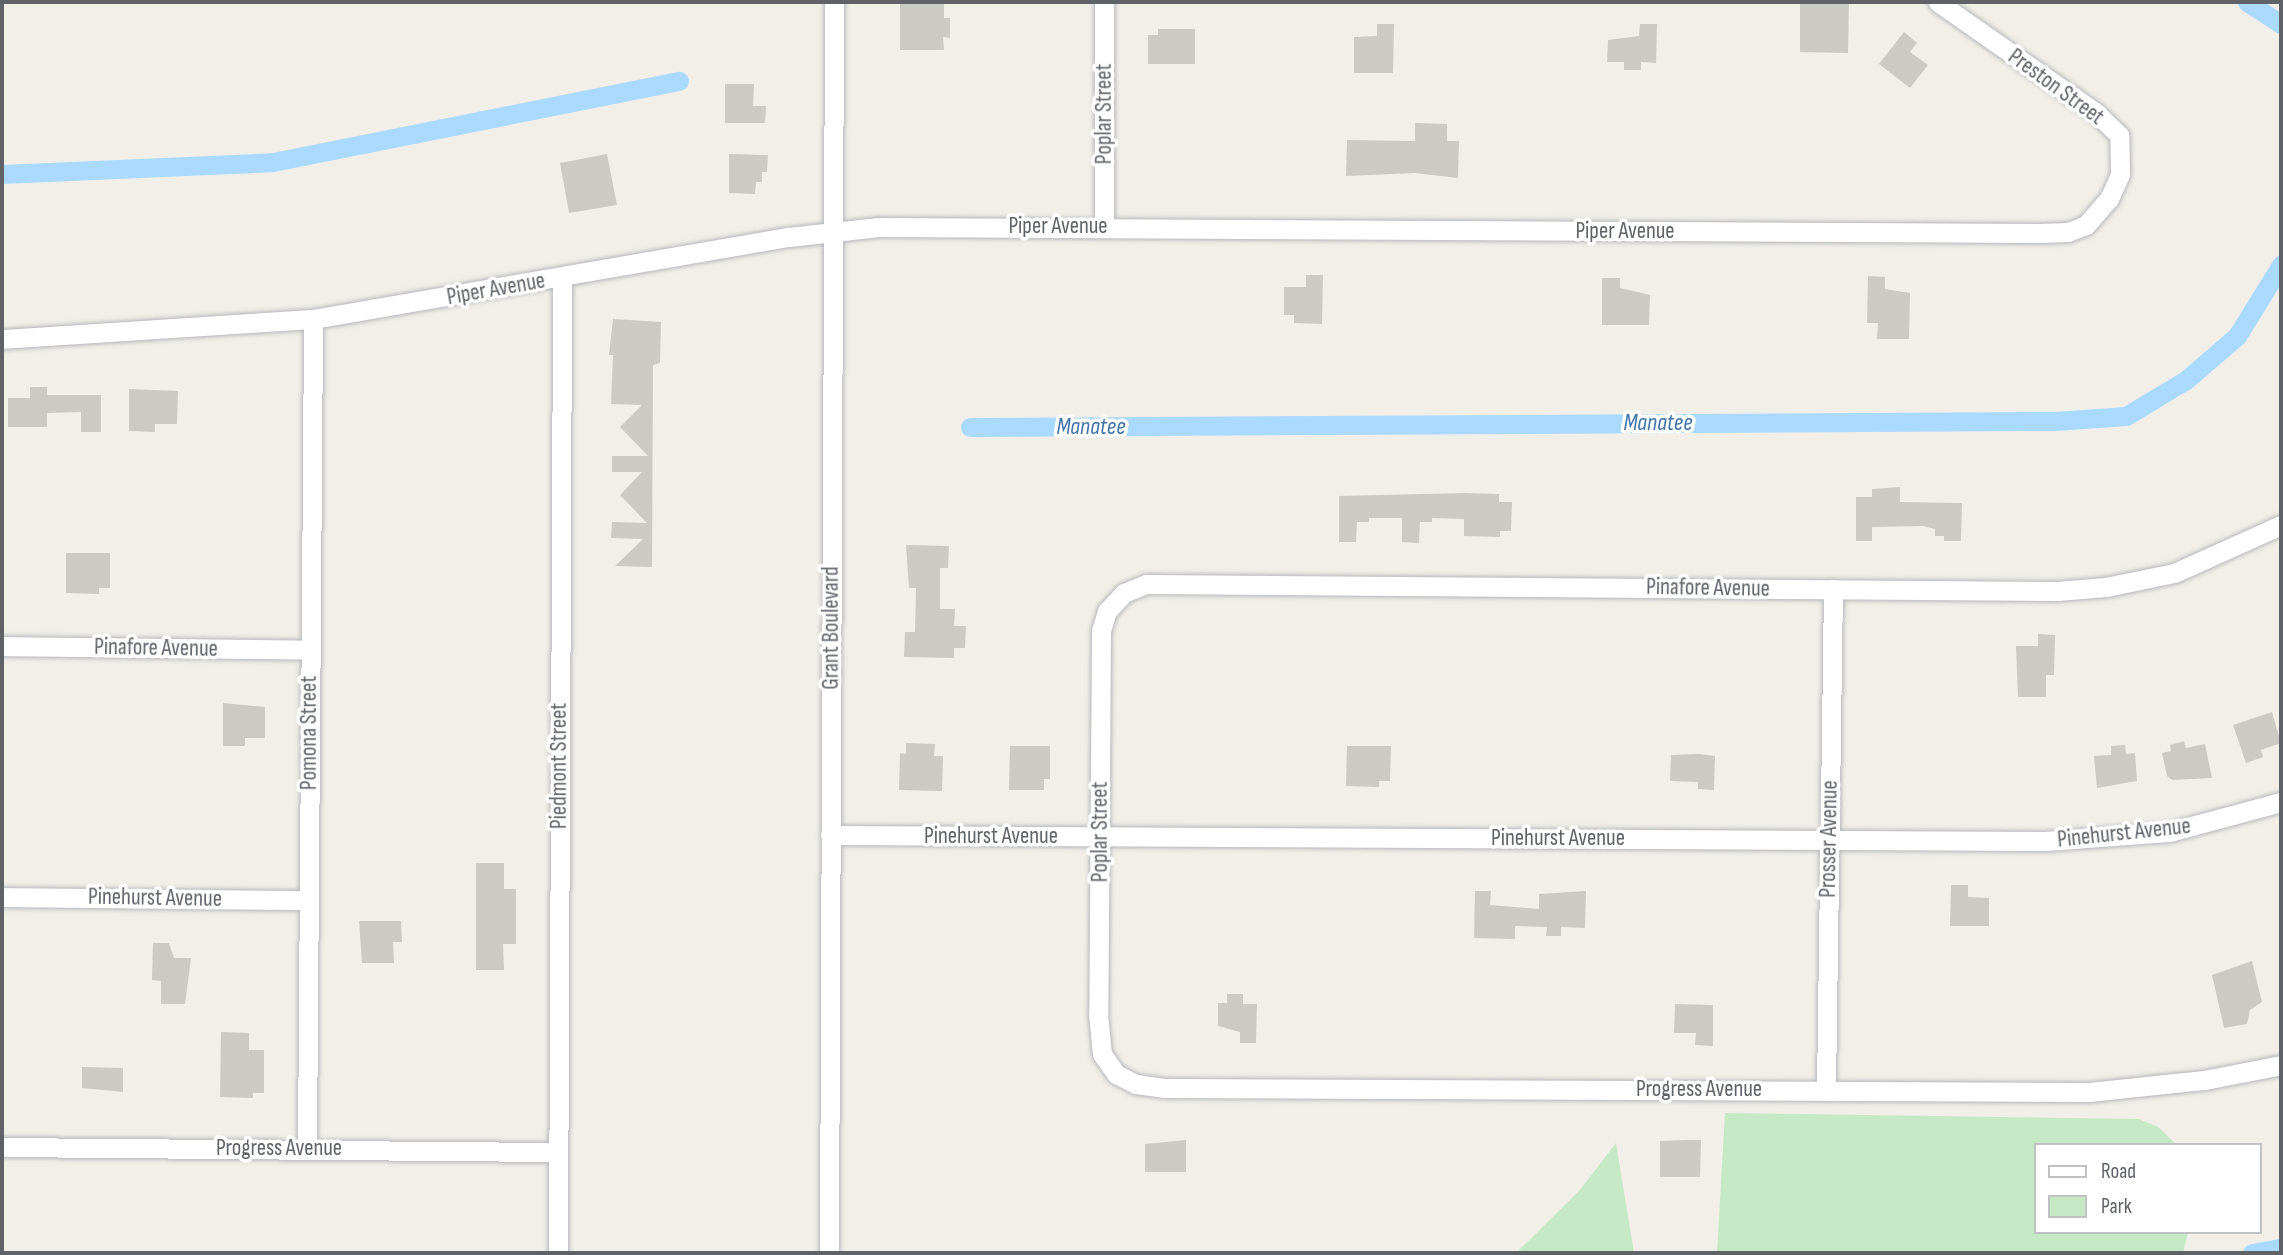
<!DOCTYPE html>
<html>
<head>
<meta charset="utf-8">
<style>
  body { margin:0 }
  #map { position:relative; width:2283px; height:1255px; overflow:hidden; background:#f1efe8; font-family:"Sofia Sans Condensed",sans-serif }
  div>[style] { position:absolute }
  .green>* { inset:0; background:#c5e8c5 }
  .canal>* { height:19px; margin:-9.5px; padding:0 9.5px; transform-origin:9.5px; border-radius:9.5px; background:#aadaff }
  .building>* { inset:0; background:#cccac5 }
  .roads { filter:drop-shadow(0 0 2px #b5b8bc) drop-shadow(0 0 2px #b5b8bc) }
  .street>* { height:19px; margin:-9.5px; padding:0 9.5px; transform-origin:9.5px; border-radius:9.5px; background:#fff }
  span { translate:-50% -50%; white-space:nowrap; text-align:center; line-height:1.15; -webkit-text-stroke:7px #fff; paint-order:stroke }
  .street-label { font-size:23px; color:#5f6368 }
  .water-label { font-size:24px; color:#4174aa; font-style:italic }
  .frame { position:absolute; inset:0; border:4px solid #5f6368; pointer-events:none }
  .legend { position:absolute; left:2034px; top:1143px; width:228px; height:91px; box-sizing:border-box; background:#fff; border:2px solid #bfc1c3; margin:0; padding:9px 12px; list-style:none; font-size:21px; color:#5f6368 }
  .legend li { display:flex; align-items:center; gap:14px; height:35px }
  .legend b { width:35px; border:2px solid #bfc1c3 }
</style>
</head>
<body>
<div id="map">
  <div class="green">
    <i style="clip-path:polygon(1725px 1113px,2139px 1119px,2158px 1127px,2177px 1145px,2036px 1145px,2036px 1232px,2188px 1232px,2183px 1253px,1717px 1253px)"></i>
    <i style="clip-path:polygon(1616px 1143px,1634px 1253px,1516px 1253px,1580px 1190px)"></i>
  </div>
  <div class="canal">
    <i style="left:2247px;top:2px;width:40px;rotate:32.9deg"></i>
    <i style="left:2px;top:174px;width:271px;rotate:-2.5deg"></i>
    <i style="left:273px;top:162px;width:414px;rotate:-11.3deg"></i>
    <i style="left:970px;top:427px;width:1085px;rotate:-0.32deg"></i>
    <i style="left:2055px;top:421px;width:71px;rotate:-4deg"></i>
    <i style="left:2126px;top:416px;width:70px;rotate:-31deg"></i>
    <i style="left:2186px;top:380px;width:67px;rotate:-40.8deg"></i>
    <i style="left:2237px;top:336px;width:84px;rotate:-58.2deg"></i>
    <i style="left:2252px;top:1253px;width:29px;rotate:-10deg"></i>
  </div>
  <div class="building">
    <i style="clip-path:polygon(900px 2px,944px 2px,944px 18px,950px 18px,950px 38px,943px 37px,944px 50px,900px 50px)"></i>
    <i style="clip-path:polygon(1800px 2px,1849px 2px,1848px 53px,1800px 52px)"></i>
    <i style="clip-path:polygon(1377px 24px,1394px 24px,1393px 73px,1354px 73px,1354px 37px,1377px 36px)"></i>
    <i style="clip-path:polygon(1640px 24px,1657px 24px,1656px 63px,1641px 62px,1641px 70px,1624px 70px,1624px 62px,1607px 62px,1608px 40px,1639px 36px)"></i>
    <i style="clip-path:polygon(1158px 29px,1195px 29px,1195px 64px,1148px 64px,1148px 35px,1158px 35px)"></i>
    <i style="clip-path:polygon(1904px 32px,1917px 43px,1910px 52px,1928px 65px,1910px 88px,1879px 64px)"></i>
    <i style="clip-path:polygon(725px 84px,754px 84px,753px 106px,766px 106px,765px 123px,725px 123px)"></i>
    <i style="clip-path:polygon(1415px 123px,1447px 124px,1447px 141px,1459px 141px,1458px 178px,1415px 173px,1346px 176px,1347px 140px,1415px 141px)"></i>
    <i style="clip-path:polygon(607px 154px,617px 205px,569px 213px,560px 163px)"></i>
    <i style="clip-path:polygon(729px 154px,768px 155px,767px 172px,762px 172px,762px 182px,756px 182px,755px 194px,729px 193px)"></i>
    <i style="clip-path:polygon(1306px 275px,1323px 275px,1322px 324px,1294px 323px,1294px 315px,1284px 315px,1284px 287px,1306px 287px)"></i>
    <i style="clip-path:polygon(1868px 276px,1885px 277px,1885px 289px,1910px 293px,1909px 339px,1877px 339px,1878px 323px,1867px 323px)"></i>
    <i style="clip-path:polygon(1602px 278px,1620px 278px,1620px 288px,1650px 295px,1649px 325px,1602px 325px)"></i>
    <i style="clip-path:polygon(613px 319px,661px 322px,660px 363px,653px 365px,652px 567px,615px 566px,643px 539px,611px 538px,612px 522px,647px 523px,620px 495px,642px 472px,612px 472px,612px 456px,648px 456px,620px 427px,642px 405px,611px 404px,613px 355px,609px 355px)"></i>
    <i style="clip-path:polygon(30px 387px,47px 387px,47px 395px,101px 395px,101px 432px,81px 432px,81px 412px,47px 413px,47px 427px,8px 427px,8px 398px,30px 398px)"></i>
    <i style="clip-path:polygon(129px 389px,178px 391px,177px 424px,155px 424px,155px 432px,129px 431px)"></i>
    <i style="clip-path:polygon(1900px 487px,1900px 502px,1962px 503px,1961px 541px,1944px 541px,1944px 536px,1935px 536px,1935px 529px,1923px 526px,1872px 527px,1872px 541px,1856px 541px,1856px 497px,1872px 497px,1872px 489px)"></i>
    <i style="clip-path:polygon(1465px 493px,1499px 494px,1499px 502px,1512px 502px,1511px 531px,1500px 531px,1500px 537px,1464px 536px,1464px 519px,1432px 518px,1432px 522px,1420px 522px,1419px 543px,1402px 542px,1402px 518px,1369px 518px,1369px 522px,1357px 522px,1356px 542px,1339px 542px,1339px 496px)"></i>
    <i style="clip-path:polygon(906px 545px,949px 546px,948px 568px,940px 568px,940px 609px,955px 609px,954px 626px,966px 626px,965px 648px,954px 648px,954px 658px,904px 657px,905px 632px,915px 632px,916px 588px,909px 588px)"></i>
    <i style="clip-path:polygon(66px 553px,110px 553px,110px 588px,99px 588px,99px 594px,66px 593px)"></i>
    <i style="clip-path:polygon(2038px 634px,2055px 635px,2054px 675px,2046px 675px,2046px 697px,2018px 697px,2016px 646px,2038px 646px)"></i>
    <i style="clip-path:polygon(223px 703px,265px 707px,265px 738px,245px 738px,245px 746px,223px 746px)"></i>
    <i style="clip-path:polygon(2272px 712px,2281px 743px,2261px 750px,2263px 757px,2246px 763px,2233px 725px)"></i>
    <i style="clip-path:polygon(2184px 741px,2186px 748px,2205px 744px,2212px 778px,2172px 780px,2167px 776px,2162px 753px,2171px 751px,2170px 745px)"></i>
    <i style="clip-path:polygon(906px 743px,935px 744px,934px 756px,943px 756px,942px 791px,899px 790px,900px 753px,906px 754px)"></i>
    <i style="clip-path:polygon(2125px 745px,2126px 754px,2135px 753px,2137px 781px,2097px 788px,2094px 756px,2111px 755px,2111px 746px)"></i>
    <i style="clip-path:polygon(1010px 746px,1050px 746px,1050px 779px,1044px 779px,1044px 790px,1009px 790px)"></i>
    <i style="clip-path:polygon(1347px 746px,1391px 746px,1390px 781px,1379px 781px,1379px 787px,1346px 786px)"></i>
    <i style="clip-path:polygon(1700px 754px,1715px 756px,1714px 790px,1698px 789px,1698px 782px,1670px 781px,1671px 755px)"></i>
    <i style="clip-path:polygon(476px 863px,504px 863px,504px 889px,516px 889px,516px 944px,503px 944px,504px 970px,476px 970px)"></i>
    <i style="clip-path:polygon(1951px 885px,1968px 885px,1968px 897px,1989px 898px,1989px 926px,1950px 926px)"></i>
    <i style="clip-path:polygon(1475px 891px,1491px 891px,1490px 905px,1539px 909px,1539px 894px,1586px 891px,1585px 928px,1561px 927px,1561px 936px,1546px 936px,1547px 927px,1515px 926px,1515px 939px,1474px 938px)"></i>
    <i style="clip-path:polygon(359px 921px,401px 921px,402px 942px,393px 942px,394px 963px,362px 963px)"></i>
    <i style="clip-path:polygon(153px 943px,169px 943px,174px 958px,191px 958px,185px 1004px,161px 1004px,161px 981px,152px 980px)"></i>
    <i style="clip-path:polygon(2252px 961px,2262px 1002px,2250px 1010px,2247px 1024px,2224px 1028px,2212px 975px)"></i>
    <i style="clip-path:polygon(1227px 994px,1243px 994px,1243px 1004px,1257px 1004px,1256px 1043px,1240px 1043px,1240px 1032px,1218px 1026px,1218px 1003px,1227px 1003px)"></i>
    <i style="clip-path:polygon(1675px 1004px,1713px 1005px,1713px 1046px,1695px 1045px,1696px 1033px,1674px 1033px)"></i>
    <i style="clip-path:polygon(221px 1032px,249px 1033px,249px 1050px,264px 1050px,264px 1093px,253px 1093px,253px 1098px,220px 1097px)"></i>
    <i style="clip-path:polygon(82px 1067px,123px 1068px,123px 1092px,82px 1088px)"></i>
    <i style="clip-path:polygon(1186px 1140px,1186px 1172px,1145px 1172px,1145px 1144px)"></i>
    <i style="clip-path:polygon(1685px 1140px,1701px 1140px,1700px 1177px,1660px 1177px,1660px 1141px)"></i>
  </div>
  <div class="roads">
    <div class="street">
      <i style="left:1104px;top:2px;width:223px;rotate:90deg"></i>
      <i style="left:2px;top:339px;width:312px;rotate:-3.7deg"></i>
      <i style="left:313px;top:319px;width:483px;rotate:-9.8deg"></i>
      <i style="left:789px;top:237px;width:90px;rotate:-6.4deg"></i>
      <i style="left:878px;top:227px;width:1162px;rotate:0.3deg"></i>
      <i style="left:2040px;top:233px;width:28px;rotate:-2deg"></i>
      <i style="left:2068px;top:232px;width:19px;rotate:-21deg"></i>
      <i style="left:2086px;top:225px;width:35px;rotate:-49deg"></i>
      <i style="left:2109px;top:199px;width:27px;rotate:-66deg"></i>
      <i style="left:2120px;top:174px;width:39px;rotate:-91deg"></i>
      <i style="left:2119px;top:135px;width:33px;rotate:-136deg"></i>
      <i style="left:2095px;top:112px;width:192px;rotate:-145deg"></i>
      <i style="left:2281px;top:525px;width:117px;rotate:155.8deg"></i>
      <i style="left:2174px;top:573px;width:69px;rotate:168.4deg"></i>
      <i style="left:2106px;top:587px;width:49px;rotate:175.3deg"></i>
      <i style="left:2057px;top:591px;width:911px;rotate:-179.56deg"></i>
      <i style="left:1146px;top:584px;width:24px;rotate:158deg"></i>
      <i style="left:1124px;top:593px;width:25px;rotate:133deg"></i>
      <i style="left:1107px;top:611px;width:21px;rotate:107deg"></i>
      <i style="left:1101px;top:631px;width:383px;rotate:90.4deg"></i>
      <i style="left:1098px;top:1014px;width:40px;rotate:84.3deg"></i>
      <i style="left:1102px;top:1054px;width:24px;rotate:55deg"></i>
      <i style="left:1116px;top:1074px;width:22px;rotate:27deg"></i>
      <i style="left:1136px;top:1084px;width:28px;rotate:8deg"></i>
      <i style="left:1164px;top:1088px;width:925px;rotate:0.25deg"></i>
      <i style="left:2089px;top:1092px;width:116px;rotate:-6deg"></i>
      <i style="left:2204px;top:1080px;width:78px;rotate:-11deg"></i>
      <i style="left:2px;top:646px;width:307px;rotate:0.7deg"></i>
      <i style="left:830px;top:835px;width:1215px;rotate:0.28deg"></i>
      <i style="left:2045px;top:841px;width:124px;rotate:-4.2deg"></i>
      <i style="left:2169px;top:832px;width:116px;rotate:-15deg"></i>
      <i style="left:2px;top:897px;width:306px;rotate:0.6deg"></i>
      <i style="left:1826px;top:1089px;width:500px;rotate:-89.2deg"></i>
      <i style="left:2px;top:1147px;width:554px;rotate:0.52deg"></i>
      <i style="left:307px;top:1147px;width:828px;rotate:-89.58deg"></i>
      <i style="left:558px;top:1253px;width:975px;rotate:-89.76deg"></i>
      <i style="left:829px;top:1253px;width:1251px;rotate:-89.77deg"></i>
    </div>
  </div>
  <div class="street-label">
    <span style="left:2056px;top:87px;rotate:36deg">Preston Street</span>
    <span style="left:1104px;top:114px;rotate:-90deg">Poplar Street</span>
    <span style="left:1058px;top:226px">Piper Avenue</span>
    <span style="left:1625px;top:231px">Piper Avenue</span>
    <span style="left:496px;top:289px;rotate:-10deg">Piper Avenue</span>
    <span style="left:1708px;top:588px;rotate:1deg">Pinafore Avenue</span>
    <span style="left:831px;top:628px;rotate:-90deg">Grant Boulevard</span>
    <span style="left:156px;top:648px;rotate:1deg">Pinafore Avenue</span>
    <span style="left:309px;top:733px;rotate:-90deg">Pomona Street</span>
    <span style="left:559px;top:766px;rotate:-90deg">Piedmont Street</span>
    <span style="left:1100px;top:832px;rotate:-90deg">Poplar Street</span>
    <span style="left:2124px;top:833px;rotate:-6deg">Pinehurst Avenue</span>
    <span style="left:991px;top:836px">Pinehurst Avenue</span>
    <span style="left:1558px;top:838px">Pinehurst Avenue</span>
    <span style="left:1829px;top:839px;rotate:-89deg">Prosser Avenue</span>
    <span style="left:155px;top:898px;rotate:1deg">Pinehurst Avenue</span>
    <span style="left:1699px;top:1089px">Progress Avenue</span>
    <span style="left:279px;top:1148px">Progress Avenue</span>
  </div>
  <div class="water-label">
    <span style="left:1658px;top:423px">Manatee</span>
    <span style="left:1091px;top:427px">Manatee</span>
  </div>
  <div class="frame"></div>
  <ul class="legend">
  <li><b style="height:9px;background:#fff"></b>Road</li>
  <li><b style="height:19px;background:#c5e8c5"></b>Park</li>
  </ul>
</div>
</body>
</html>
